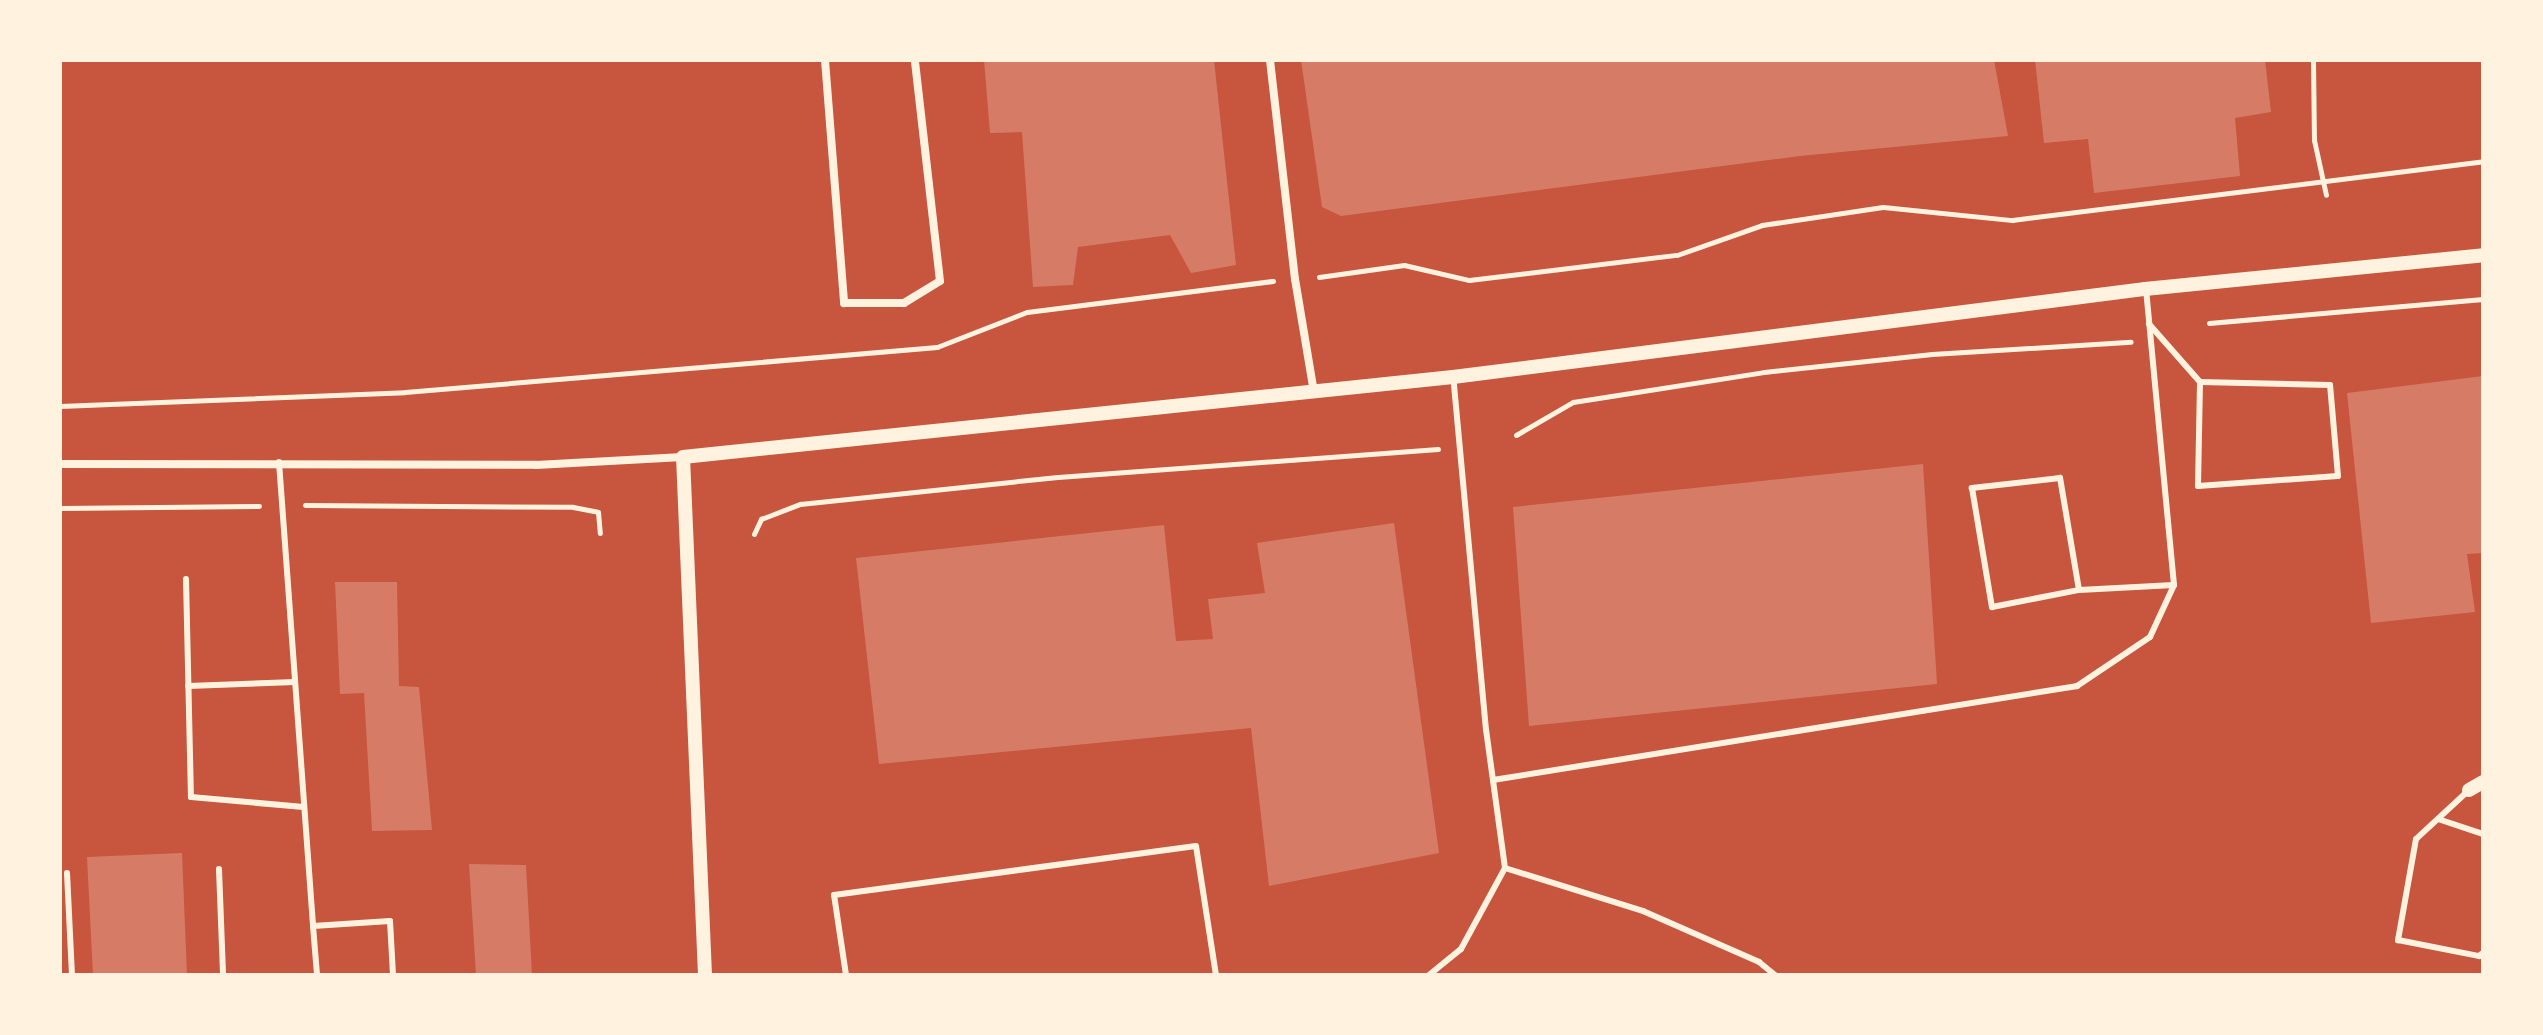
<!DOCTYPE html>
<html>
<head>
<meta charset="utf-8">
<style>
  body { margin:0 }
  #map { position:relative; width:2543px; height:1035px; overflow:hidden; background:#c8553d; font-family:"PT Serif",serif }
  div>[style] { position:absolute }
  .building>* { inset:0; background:#d67c66 }
  .path>* { height:5px; margin:-2.5px; padding:0 2.5px; transform-origin:2.5px; border-radius:2.5px; background:#fff3e0 }
  .service>* { height:6px; margin:-3px; padding:0 3px; transform-origin:3px; border-radius:3px; background:#fff3e0 }
  .minor>* { height:8px; margin:-4px; padding:0 4px; transform-origin:4px; border-radius:4px; background:#fff3e0 }
  .tertiary>* { height:14px; margin:-7px; padding:0 7px; transform-origin:7px; border-radius:7px; background:#fff3e0 }
  span { translate:-50% -50%; white-space:nowrap; text-align:center; line-height:1.15; -webkit-text-stroke:8px #fff3e0; paint-order:stroke }
  .frame { position:absolute; inset:0; border:62px solid #fff3e0; pointer-events:none }
</style>
</head>
<body>
<div id="map">
  <div class="building">
    <i style="clip-path:polygon(984px 60px,1214px 60px,1236px 265px,1191px 273px,1170px 235px,1078px 247px,1073px 285px,1033px 287px,1022px 132px,990px 133px)"></i>
    <i style="clip-path:polygon(1301px 60px,1994px 60px,2008px 136px,1800px 156px,1341px 216px,1322px 207px)"></i>
    <i style="clip-path:polygon(2035px 60px,2265px 60px,2271px 112px,2235px 118px,2240px 176px,2094px 193px,2088px 139px,2044px 143px)"></i>
    <i style="clip-path:polygon(2483px 376px,2483px 553px,2467px 554px,2475px 612px,2371px 623px,2347px 393px)"></i>
    <i style="clip-path:polygon(1923px 464px,1937px 684px,1529px 726px,1513px 507px)"></i>
    <i style="clip-path:polygon(1394px 523px,1439px 853px,1269px 886px,1251px 728px,879px 764px,856px 558px,1164px 525px,1176px 641px,1213px 639px,1208px 599px,1265px 593px,1257px 543px)"></i>
    <i style="clip-path:polygon(335px 582px,397px 582px,399px 686px,419px 687px,432px 830px,372px 831px,364px 693px,340px 694px)"></i>
    <i style="clip-path:polygon(182px 853px,187px 975px,93px 975px,87px 857px)"></i>
    <i style="clip-path:polygon(469px 864px,526px 865px,532px 975px,476px 975px)"></i>
  </div>
  <div class="path">
    <i style="left:2313px;top:60px;width:80px;rotate:89.3deg"></i>
    <i style="left:2314px;top:140px;width:56px;rotate:77.7deg"></i>
    <i style="left:1319px;top:277px;width:86px;rotate:-8deg"></i>
    <i style="left:1404px;top:265px;width:67px;rotate:13deg"></i>
    <i style="left:1469px;top:280px;width:209px;rotate:-6.9deg"></i>
    <i style="left:1677px;top:255px;width:90px;rotate:-19.4deg"></i>
    <i style="left:1762px;top:225px;width:122px;rotate:-8.5deg"></i>
    <i style="left:1883px;top:207px;width:130px;rotate:5.8deg"></i>
    <i style="left:2012px;top:220px;width:475px;rotate:-7.1deg"></i>
    <i style="left:2209px;top:323px;width:275px;rotate:-5deg"></i>
    <i style="left:60px;top:406px;width:345px;rotate:-2.3deg"></i>
    <i style="left:405px;top:392px;width:534px;rotate:-4.83deg"></i>
    <i style="left:937px;top:347px;width:97px;rotate:-21.3deg"></i>
    <i style="left:1027px;top:312px;width:248px;rotate:-7.2deg"></i>
    <i style="left:1516px;top:435px;width:66px;rotate:-30.1deg"></i>
    <i style="left:1573px;top:402px;width:193px;rotate:-8.9deg"></i>
    <i style="left:1764px;top:372px;width:169px;rotate:-6.1deg"></i>
    <i style="left:1932px;top:354px;width:199px;rotate:-3.5deg"></i>
    <i style="left:305px;top:505px;width:268px;rotate:0.4deg"></i>
    <i style="left:573px;top:507px;width:25px;rotate:11deg"></i>
    <i style="left:598px;top:512px;width:21px;rotate:85deg"></i>
    <i style="left:60px;top:508px;width:199px;rotate:-0.6deg"></i>
    <i style="left:754px;top:534px;width:17px;rotate:-65deg"></i>
    <i style="left:761px;top:519px;width:42px;rotate:-21deg"></i>
    <i style="left:800px;top:504px;width:259px;rotate:-6deg"></i>
    <i style="left:1058px;top:477px;width:381px;rotate:-4.2deg"></i>
  </div>
  <div class="service">
    <i style="left:2149px;top:324px;width:77px;rotate:48.7deg"></i>
    <i style="left:2200px;top:382px;width:104px;rotate:91.1deg"></i>
    <i style="left:2198px;top:486px;width:140px;rotate:-4.1deg"></i>
    <i style="left:2338px;top:476px;width:91px;rotate:-95deg"></i>
    <i style="left:2330px;top:385px;width:130px;rotate:-178.7deg"></i>
    <i style="left:279px;top:462px;width:465px;rotate:85.8deg"></i>
    <i style="left:313px;top:926px;width:77px;rotate:-3.7deg"></i>
    <i style="left:390px;top:921px;width:54px;rotate:86.8deg"></i>
    <i style="left:186px;top:579px;width:218px;rotate:88.7deg"></i>
    <i style="left:191px;top:797px;width:113px;rotate:5.1deg"></i>
    <i style="left:2079px;top:590px;width:114px;rotate:-99.6deg"></i>
    <i style="left:2060px;top:478px;width:89px;rotate:173.5deg"></i>
    <i style="left:1972px;top:488px;width:121px;rotate:80.5deg"></i>
    <i style="left:1992px;top:607px;width:89px;rotate:-11.1deg"></i>
    <i style="left:2079px;top:590px;width:95px;rotate:-3deg"></i>
    <i style="left:188px;top:686px;width:107px;rotate:-2.1deg"></i>
    <i style="left:1493px;top:780px;width:592px;rotate:-9.14deg"></i>
    <i style="left:2077px;top:686px;width:88px;rotate:-33.9deg"></i>
    <i style="left:2150px;top:637px;width:57px;rotate:-65.2deg"></i>
    <i style="left:2174px;top:585px;width:295px;rotate:-95.4deg"></i>
    <i style="left:2469px;top:790px;width:72px;rotate:137.2deg"></i>
    <i style="left:2416px;top:839px;width:103px;rotate:100.1deg"></i>
    <i style="left:2398px;top:940px;width:83px;rotate:11.2deg"></i>
    <i style="left:2479px;top:956px;width:5px;rotate:-37deg"></i>
    <i style="left:2438px;top:819px;width:47px;rotate:18.4deg"></i>
    <i style="left:1505px;top:868px;width:145px;rotate:17.3deg"></i>
    <i style="left:1643px;top:911px;width:127px;rotate:23.7deg"></i>
    <i style="left:1759px;top:962px;width:21px;rotate:39deg"></i>
    <i style="left:219px;top:869px;width:106px;rotate:87.8deg"></i>
    <i style="left:67px;top:873px;width:102px;rotate:87.2deg"></i>
    <i style="left:313px;top:926px;width:49px;rotate:85.3deg"></i>
    <i style="left:846px;top:975px;width:81px;rotate:-98.5deg"></i>
    <i style="left:834px;top:895px;width:365px;rotate:-7.7deg"></i>
    <i style="left:1196px;top:846px;width:131px;rotate:81.2deg"></i>
    <i style="left:1429px;top:975px;width:41px;rotate:-39.1deg"></i>
    <i style="left:1461px;top:949px;width:92px;rotate:-61.5deg"></i>
    <i style="left:1505px;top:868px;width:139px;rotate:-97.8deg"></i>
    <i style="left:1486px;top:730px;width:355px;rotate:-95.3deg"></i>
  </div>
  <div class="minor">
    <i style="left:825px;top:60px;width:244px;rotate:85.5deg"></i>
    <i style="left:844px;top:303px;width:60px"></i>
    <i style="left:904px;top:303px;width:42px;rotate:-31.4deg"></i>
    <i style="left:940px;top:281px;width:222px;rotate:-96.5deg"></i>
    <i style="left:1270px;top:60px;width:220px;rotate:83.5deg"></i>
    <i style="left:1295px;top:279px;width:115px;rotate:80.5deg"></i>
    <i style="left:60px;top:464px;width:476px;rotate:0.1deg"></i>
    <i style="left:536px;top:465px;width:147px;rotate:-3.1deg"></i>
  </div>
  <div class="tertiary">
    <i style="left:2469px;top:790px;width:16px;rotate:-30deg"></i>
    <i style="left:705px;top:975px;width:518px;rotate:-92.43deg"></i>
    <i style="left:683px;top:457px;width:774px;rotate:-5.93deg"></i>
    <i style="left:1453px;top:377px;width:698px;rotate:-7.25deg"></i>
    <i style="left:2145px;top:289px;width:340px;rotate:-5.7deg"></i>
  </div>
  <div class="frame"></div>
</div>
</body>
</html>
